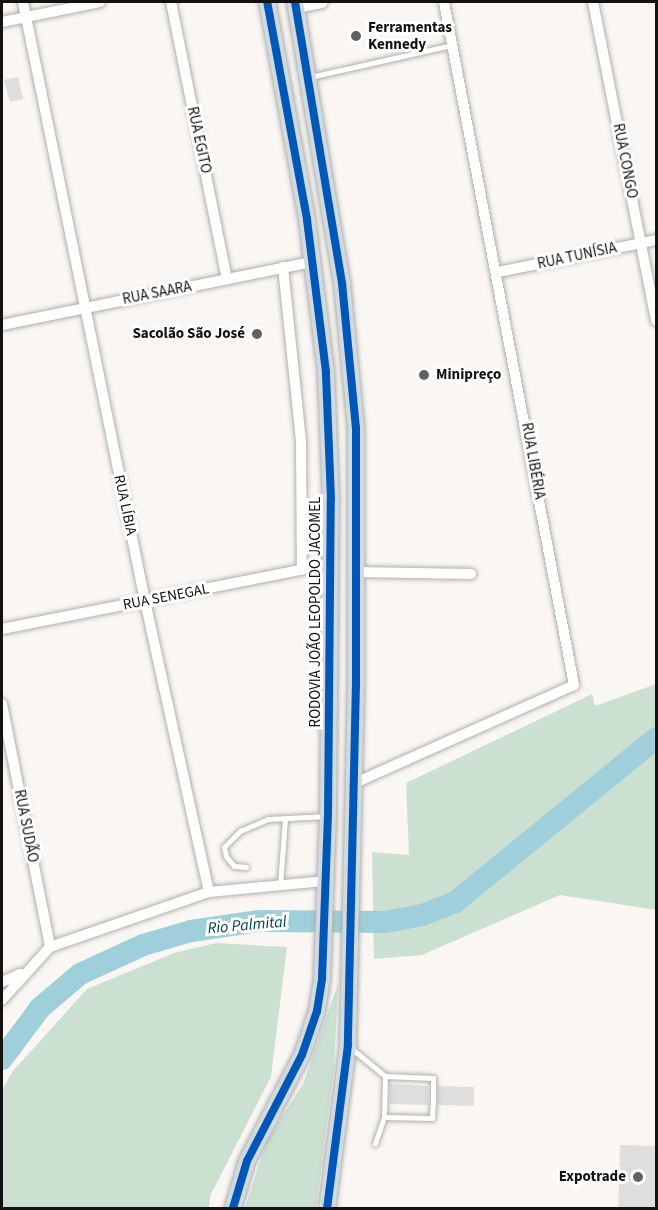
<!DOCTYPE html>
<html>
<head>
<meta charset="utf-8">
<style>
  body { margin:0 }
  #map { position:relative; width:658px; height:1210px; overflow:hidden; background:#f9f6f3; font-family:"Source Sans 3",sans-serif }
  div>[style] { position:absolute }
  .green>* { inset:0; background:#cce0d2 }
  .river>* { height:22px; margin:-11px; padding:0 11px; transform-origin:11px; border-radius:11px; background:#9fcfda }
  .building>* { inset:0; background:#e0dddd }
  .roads { filter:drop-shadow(0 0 2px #b1afad) drop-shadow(0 0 2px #b1afad) }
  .service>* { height:5px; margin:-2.5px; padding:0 2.5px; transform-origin:2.5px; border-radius:2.5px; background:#fefefd }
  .minor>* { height:10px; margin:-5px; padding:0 5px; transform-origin:5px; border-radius:5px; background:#fefefd }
  .tertiary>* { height:12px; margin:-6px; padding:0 6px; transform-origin:6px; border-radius:6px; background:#fefefd }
  .trunk>* { height:16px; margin:-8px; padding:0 8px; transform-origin:8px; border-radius:8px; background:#d0dae1 }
  .cycleway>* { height:8px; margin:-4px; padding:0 4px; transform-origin:4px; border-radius:4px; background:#0057b8 }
  .dots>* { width:16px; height:16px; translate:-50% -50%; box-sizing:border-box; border:3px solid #fff; border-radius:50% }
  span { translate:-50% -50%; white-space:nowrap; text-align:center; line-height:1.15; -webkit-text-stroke:6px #fff; paint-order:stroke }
  .poi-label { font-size:15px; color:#131210; font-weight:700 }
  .left { translate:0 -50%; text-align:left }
  .right { translate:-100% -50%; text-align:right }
  .street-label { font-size:15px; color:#131210 }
  .water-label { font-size:16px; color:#00424f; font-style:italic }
  .frame { position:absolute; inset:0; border:3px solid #131210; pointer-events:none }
</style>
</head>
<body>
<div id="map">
  <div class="green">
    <i style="clip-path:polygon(656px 684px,656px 910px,560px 895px,422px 955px,374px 959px,372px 852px,409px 855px,406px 783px,592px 694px,595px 706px)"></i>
    <i style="clip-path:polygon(216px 943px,287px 947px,271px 1077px,210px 1196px,209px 1208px,2px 1208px,2px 1091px,12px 1072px,87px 989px,174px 953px)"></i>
    <i style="clip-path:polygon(338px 984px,334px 1067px,316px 1208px,245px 1208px,267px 1140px,303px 1084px)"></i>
  </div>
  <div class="river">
    <i style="left:2px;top:1059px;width:64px;rotate:-53.3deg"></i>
    <i style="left:40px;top:1008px;width:52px;rotate:-40.4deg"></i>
    <i style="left:80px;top:974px;width:69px;rotate:-24.7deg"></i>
    <i style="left:143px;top:945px;width:50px;rotate:-16.3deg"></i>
    <i style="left:191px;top:931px;width:69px;rotate:-8.4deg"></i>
    <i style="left:259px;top:921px;width:127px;rotate:0.5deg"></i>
    <i style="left:386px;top:922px;width:37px;rotate:-11deg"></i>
    <i style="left:422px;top:915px;width:34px;rotate:-21deg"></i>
    <i style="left:454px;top:903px;width:261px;rotate:-39.2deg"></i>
  </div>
  <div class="building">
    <i style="clip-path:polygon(18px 77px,23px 99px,10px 102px,4px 80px)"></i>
    <i style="clip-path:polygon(390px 1084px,428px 1086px,428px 1105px,390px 1104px)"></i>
    <i style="clip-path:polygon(438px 1086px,474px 1087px,474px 1106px,438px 1105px)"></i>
    <i style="clip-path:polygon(620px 1145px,657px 1146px,657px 1209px,618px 1209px)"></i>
  </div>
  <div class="roads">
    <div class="service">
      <i style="left:310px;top:77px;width:146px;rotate:-12.7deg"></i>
      <i style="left:246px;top:867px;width:12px;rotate:-175deg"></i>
      <i style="left:234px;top:866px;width:13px;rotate:-129deg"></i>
      <i style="left:226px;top:856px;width:9px;rotate:-103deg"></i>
      <i style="left:224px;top:847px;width:23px;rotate:-45deg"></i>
      <i style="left:240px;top:831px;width:30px;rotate:-23deg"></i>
      <i style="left:268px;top:819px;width:59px;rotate:-2.9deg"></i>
      <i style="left:280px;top:885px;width:67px;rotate:-85.7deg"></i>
      <i style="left:351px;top:1048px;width:44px;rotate:39.5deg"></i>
      <i style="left:385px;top:1076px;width:41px;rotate:91.4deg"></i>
      <i style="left:384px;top:1117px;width:28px;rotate:109deg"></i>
      <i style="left:384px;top:1117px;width:48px;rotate:1.2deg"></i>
      <i style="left:432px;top:1118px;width:19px;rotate:-87deg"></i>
      <i style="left:433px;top:1099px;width:21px;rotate:-90deg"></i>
      <i style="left:433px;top:1078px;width:48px;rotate:-177.6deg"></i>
    </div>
    <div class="minor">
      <i style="left:23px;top:2px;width:611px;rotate:78.49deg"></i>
      <i style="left:145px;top:601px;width:298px;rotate:77.6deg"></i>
      <i style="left:171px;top:2px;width:283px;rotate:78.6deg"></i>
      <i style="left:593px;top:2px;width:325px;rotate:78.8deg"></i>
      <i style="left:2px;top:22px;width:100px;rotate:-11.5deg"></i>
      <i style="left:283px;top:267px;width:176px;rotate:84.1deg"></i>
      <i style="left:301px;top:442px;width:128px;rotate:89.6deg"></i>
      <i style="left:498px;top:272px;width:161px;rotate:-11.4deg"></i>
      <i style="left:2px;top:325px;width:316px;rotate:-11.5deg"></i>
      <i style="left:357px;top:572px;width:114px;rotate:1deg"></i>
      <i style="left:2px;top:629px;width:334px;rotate:-11.2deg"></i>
      <i style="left:2px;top:704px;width:248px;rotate:78.8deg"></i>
      <i style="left:355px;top:783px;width:240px;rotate:-24.1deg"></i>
      <i style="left:574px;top:685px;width:695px;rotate:-100.78deg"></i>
      <i style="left:2px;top:982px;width:20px;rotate:-24deg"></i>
      <i style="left:2px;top:1000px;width:72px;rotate:-47.8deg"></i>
      <i style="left:50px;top:947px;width:168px;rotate:-19.1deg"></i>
      <i style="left:209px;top:892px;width:118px;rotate:-5.4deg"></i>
    </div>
    <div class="tertiary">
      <i style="left:296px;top:7px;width:26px;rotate:-11deg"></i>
    </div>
    <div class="trunk">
      <i style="left:295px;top:2px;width:285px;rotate:80.5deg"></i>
      <i style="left:342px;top:283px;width:146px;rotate:84.5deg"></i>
      <i style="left:356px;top:428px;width:255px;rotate:90deg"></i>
      <i style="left:356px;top:683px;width:362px;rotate:91.3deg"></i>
      <i style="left:348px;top:1045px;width:164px;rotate:97.3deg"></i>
      <i style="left:233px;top:1208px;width:49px;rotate:-73.4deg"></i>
      <i style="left:247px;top:1161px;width:119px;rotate:-62.6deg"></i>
      <i style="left:302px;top:1055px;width:46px;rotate:-71.2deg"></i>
      <i style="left:317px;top:1011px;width:33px;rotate:-81deg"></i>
      <i style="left:322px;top:978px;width:162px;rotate:-87.9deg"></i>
      <i style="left:328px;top:816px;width:317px;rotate:-89.5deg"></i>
      <i style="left:331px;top:499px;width:127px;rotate:-92.3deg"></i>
      <i style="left:326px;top:372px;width:154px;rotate:-97.1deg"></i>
      <i style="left:307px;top:219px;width:221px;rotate:-100.4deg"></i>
    </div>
  </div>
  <div class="cycleway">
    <i style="left:295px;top:2px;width:285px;rotate:80.5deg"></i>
    <i style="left:342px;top:283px;width:146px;rotate:84.5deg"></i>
    <i style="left:356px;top:428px;width:255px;rotate:90deg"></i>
    <i style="left:356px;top:683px;width:362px;rotate:91.3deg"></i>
    <i style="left:348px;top:1045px;width:164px;rotate:97.3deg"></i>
    <i style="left:233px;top:1208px;width:49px;rotate:-73.4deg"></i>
    <i style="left:247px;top:1161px;width:119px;rotate:-62.6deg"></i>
    <i style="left:302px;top:1055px;width:46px;rotate:-71.2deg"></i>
    <i style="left:317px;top:1011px;width:33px;rotate:-81deg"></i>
    <i style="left:322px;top:978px;width:162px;rotate:-87.9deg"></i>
    <i style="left:328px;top:816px;width:317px;rotate:-89.5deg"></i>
    <i style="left:331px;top:499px;width:127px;rotate:-92.3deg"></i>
    <i style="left:326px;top:372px;width:154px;rotate:-97.1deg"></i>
    <i style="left:307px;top:219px;width:221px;rotate:-100.4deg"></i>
  </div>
  <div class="dots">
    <i style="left:356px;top:36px;background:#64625f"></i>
    <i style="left:257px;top:334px;background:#64625f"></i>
    <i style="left:424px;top:375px;background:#64625f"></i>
    <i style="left:638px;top:1177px;background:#64625f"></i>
  </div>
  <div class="poi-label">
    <span class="left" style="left:368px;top:36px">Ferramentas<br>Kennedy</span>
    <span class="right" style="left:245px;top:334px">Sacolão São José</span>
    <span class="left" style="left:436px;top:375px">Minipreço</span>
    <span class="right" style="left:626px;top:1177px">Expotrade</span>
  </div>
  <div class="street-label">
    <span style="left:199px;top:140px;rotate:78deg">RUA EGITO</span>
    <span style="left:625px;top:161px;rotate:79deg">RUA CONGO</span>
    <span style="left:577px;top:256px;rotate:-12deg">RUA TUNÍSIA</span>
    <span style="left:157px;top:293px;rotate:-11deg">RUA SAARA</span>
    <span style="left:533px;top:461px;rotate:80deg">RUA LIBÉRIA</span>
    <span style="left:125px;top:505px;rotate:78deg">RUA LÍBIA</span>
    <span style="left:166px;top:597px;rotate:-11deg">RUA SENEGAL</span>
    <span style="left:316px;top:612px;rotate:-90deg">RODOVIA JOÃO LEOPOLDO JACOMEL</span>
    <span style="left:26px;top:826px;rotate:79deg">RUA SUDÃO</span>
  </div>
  <div class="water-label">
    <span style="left:247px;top:925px;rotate:-5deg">Rio Palmital</span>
  </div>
  <div class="frame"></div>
</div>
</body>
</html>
